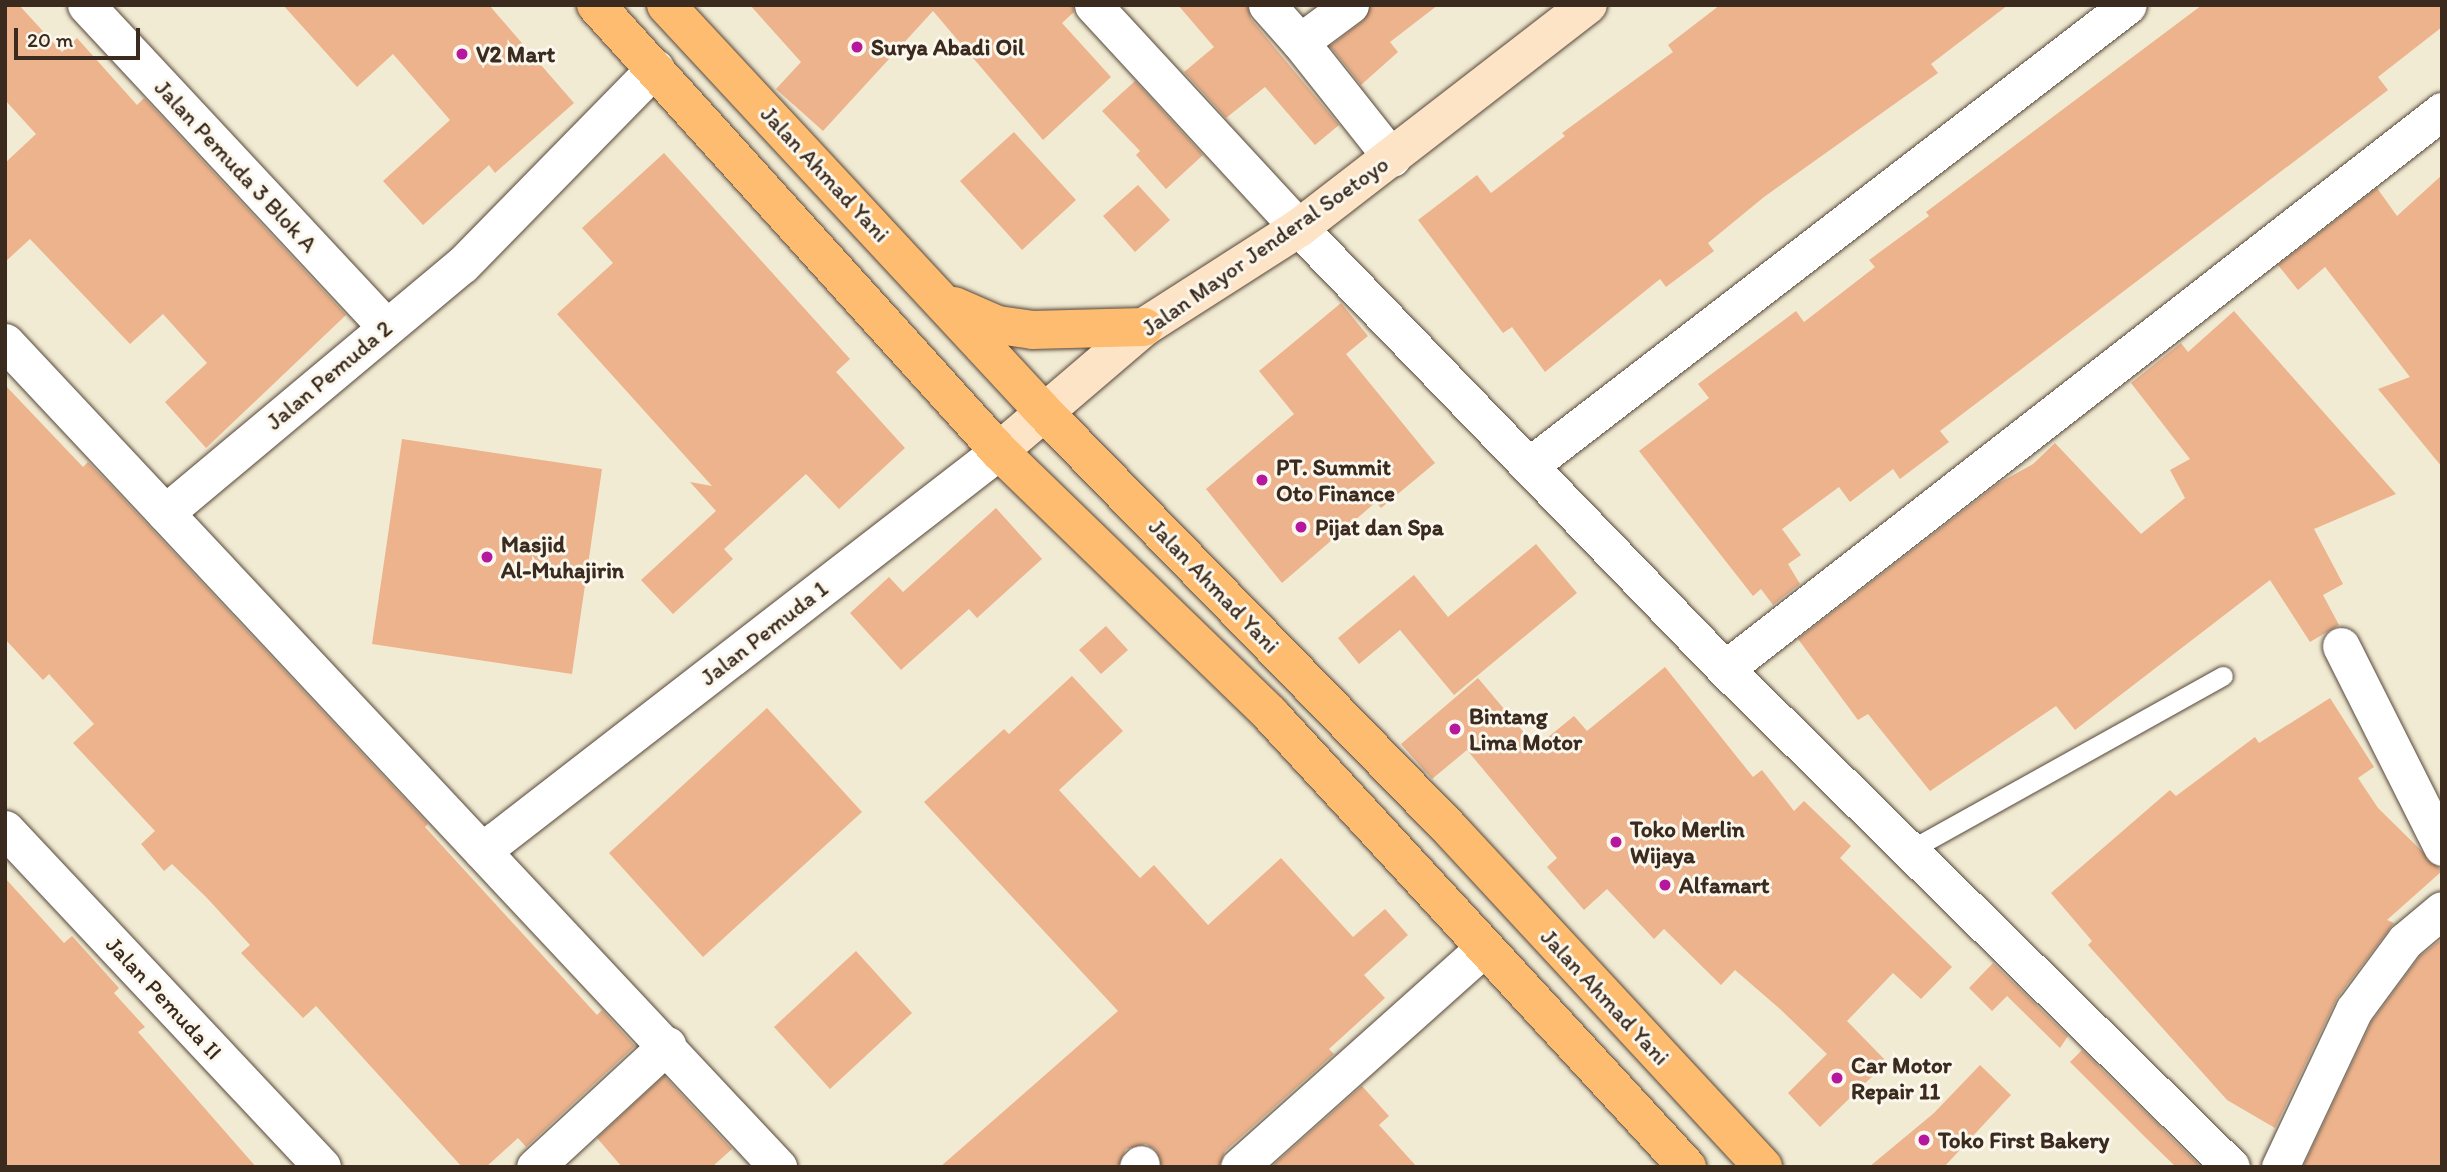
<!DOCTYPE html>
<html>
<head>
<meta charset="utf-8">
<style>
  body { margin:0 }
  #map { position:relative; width:2447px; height:1172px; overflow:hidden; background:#f2ebd3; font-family:Itim,sans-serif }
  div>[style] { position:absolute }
  .building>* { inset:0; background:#ecb38d }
  .roads { filter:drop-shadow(0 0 2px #564739) drop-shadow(0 0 2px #564739) }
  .lane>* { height:19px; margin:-9.5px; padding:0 9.5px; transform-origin:9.5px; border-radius:9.5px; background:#fff }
  .street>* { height:37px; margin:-18.5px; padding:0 18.5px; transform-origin:18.5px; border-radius:18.5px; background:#fff }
  .secondary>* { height:38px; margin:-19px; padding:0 19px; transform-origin:19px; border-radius:19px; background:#fee4c6 }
  .primary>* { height:38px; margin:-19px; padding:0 19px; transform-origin:19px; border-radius:19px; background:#fdbc70 }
  .dots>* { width:19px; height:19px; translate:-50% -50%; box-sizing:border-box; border:4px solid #fbf7ec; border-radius:50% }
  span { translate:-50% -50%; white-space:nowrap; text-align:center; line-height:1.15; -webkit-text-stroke:6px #fbf7ec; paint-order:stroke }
  .poi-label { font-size:23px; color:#3b2a1e; font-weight:700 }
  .left { translate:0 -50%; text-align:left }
  .street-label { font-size:23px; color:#3b2a1e }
  .frame { position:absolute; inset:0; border:7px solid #3b2a1e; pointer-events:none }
  .scale { position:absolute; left:14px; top:28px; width:126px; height:32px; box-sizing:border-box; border:4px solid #3b2a1e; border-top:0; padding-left:9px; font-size:21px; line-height:24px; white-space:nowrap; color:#3b2a1e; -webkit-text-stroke:5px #fbf7ec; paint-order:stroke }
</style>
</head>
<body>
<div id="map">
  <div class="building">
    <i style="clip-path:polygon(5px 5px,19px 5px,62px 52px,77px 38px,137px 105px,144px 98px,346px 315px,206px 448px,165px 402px,207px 363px,163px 314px,130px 344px,30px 239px,5px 262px,5px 163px,36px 134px,5px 100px)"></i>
    <i style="clip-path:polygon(283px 5px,489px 5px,574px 103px,495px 173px,489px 165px,423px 225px,383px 181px,450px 120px,393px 54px,357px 87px)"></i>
    <i style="clip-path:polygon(750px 5px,1073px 5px,1074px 12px,1062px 23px,1111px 77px,1043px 140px,933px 11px,823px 131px,776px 89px,801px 62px)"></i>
    <i style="clip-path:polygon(1178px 5px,1247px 5px,1251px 19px,1339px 125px,1315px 145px,1265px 87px,1226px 118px,1184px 72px,1214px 47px)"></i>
    <i style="clip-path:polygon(1371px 5px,1438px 5px,1390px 42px,1398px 52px,1361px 85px,1330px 46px,1363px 21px)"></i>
    <i style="clip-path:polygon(1720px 5px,2008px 5px,1931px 64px,1938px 73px,1764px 197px,1708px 243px,1714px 251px,1666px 287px,1660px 279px,1545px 372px,1512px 327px,1503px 333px,1418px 220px,1477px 175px,1491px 193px,1565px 136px,1562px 133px,1673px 52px,1668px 45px)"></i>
    <i style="clip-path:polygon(2202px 5px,2442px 5px,2442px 27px,2378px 77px,2388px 90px,1940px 431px,1949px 442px,1900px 479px,1893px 469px,1850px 502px,1839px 487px,1782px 529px,1801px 555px,1788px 564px,1800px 584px,1773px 605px,1761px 589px,1753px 596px,1639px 451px,1709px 398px,1698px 384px,1796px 311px,1804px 322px,1875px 267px,1869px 260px,1929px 216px,1926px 212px)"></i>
    <i style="clip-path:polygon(1135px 81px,1203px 155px,1166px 189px,1136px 155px,1140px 151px,1102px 111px)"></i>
    <i style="clip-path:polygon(1014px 132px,1076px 200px,1022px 250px,960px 181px)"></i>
    <i style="clip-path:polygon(664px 153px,850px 359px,836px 372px,905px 448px,839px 509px,806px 474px,724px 549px,733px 559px,673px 614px,641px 580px,716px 511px,690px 482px,712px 486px,557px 314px,613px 263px,582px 228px)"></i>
    <i style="clip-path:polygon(2442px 175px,2442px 467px,2378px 389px,2410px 377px,2325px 267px,2298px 290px,2278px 265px,2377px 188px,2397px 216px)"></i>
    <i style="clip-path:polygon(1138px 185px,1170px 220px,1135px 252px,1103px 216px)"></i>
    <i style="clip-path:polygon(1341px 303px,1368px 336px,1346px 354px,1435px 463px,1381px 508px,1376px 502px,1282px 583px,1206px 489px,1294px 414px,1259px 371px)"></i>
    <i style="clip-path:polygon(2234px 311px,2396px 494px,2314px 529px,2343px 584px,2323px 595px,2339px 625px,2310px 642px,2270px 580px,2075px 730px,2056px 706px,1930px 791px,1868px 714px,1858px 720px,1798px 639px,1999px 483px,2033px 464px,2055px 443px,2141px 534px,2185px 498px,2170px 470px,2190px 459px,2131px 383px,2181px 343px,2188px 352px)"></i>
    <i style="clip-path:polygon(5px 385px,83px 467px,88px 462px,114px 489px,428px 824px,425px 827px,597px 1015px,602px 1010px,635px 1046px,526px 1147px,518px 1138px,486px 1167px,462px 1167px,316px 1006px,303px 1018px,241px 953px,250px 945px,207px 898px,172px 864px,164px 871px,141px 844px,155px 831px,73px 743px,94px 724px,49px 674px,43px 680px,5px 639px)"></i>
    <i style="clip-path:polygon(402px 439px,602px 469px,572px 674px,372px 644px)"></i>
    <i style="clip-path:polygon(996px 508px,1042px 559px,977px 618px,969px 609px,901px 670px,850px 613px,889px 577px,903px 592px)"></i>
    <i style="clip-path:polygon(1536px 544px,1577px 593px,1454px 695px,1400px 630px,1359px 664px,1338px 638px,1414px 575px,1448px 617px)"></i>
    <i style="clip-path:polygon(1106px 626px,1128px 650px,1101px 674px,1079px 650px)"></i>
    <i style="clip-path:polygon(1665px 667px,1753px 777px,1762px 770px,1794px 811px,1804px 801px,1851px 846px,1840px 858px,1952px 967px,1921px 999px,1893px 973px,1847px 1021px,1887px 1062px,1820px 1127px,1788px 1093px,1827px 1054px,1780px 1009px,1735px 970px,1721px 985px,1664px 929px,1654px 939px,1607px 889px,1584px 910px,1547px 867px,1557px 858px,1467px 750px,1432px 779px,1401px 744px,1478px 678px,1536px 747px,1574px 716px,1587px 731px)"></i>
    <i style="clip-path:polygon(1072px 676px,1123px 731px,1059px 790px,1140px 878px,1154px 865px,1208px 925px,1281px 858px,1353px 937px,1385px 909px,1408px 935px,1364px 975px,1385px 998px,1329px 1049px,1334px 1054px,1225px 1151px,1219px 1167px,1161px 1167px,1156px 1150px,1146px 1144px,1126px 1149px,1118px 1167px,940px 1167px,1118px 1011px,924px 802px,1004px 729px,1009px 734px)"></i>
    <i style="clip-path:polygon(2330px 698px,2374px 767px,2358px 778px,2378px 808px,2442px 871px,2387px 920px,2394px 923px,2337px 998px,2275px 1128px,2227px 1100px,2088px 945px,2092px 941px,2051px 893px,2170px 790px,2176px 796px,2255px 737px,2259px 743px)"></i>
    <i style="clip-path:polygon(767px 708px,862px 812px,703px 957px,609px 853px)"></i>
    <i style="clip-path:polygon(5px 878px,64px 943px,72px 936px,119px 988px,114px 993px,145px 1027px,138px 1032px,256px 1167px,5px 1167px)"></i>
    <i style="clip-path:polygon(2442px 939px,2442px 1167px,2303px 1167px,2372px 1021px,2420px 956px)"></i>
    <i style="clip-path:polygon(856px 951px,912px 1013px,830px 1089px,774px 1027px)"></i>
    <i style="clip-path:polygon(1993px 963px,2068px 1036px,2060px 1048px,2007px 996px,1992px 1011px,1969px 988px)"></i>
    <i style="clip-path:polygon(2082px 1050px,2201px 1167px,2176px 1167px,2146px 1138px,2070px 1062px)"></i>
    <i style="clip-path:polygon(1980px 1065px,2011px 1095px,1944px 1167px,1869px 1167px,1934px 1113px)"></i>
    <i style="clip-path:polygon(664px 1076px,732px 1149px,712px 1167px,622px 1167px,597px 1138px)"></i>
    <i style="clip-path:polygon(1362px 1086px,1389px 1116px,1379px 1125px,1417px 1167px,1271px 1167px)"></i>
  </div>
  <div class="roads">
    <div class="lane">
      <i style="left:1910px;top:850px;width:358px;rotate:-29.1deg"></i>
    </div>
    <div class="street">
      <i style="left:86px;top:5px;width:440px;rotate:47deg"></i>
      <i style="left:1093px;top:5px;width:304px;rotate:47.3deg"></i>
      <i style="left:1299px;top:228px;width:613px;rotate:45.99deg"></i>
      <i style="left:1725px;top:669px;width:710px;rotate:44.54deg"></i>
      <i style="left:1267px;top:5px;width:50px;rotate:48.3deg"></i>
      <i style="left:1350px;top:5px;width:62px;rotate:143.5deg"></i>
      <i style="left:1300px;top:42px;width:148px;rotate:51.6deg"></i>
      <i style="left:5px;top:342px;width:1131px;rotate:46.86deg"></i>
      <i style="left:1530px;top:465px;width:754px;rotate:-37.57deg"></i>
      <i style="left:165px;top:513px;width:387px;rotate:-39.9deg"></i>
      <i style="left:462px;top:265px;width:276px;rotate:-45.6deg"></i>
      <i style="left:2341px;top:646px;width:225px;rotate:63.3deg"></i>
      <i style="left:1725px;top:669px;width:909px;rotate:-37.89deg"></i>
      <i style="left:5px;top:829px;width:463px;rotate:46.8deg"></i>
      <i style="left:482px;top:851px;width:654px;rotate:-37.73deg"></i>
      <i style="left:535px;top:1167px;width:180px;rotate:-42.7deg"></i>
      <i style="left:1138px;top:1167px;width:4px;rotate:-45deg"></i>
      <i style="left:1239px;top:1167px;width:329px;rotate:-41.8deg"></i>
      <i style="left:2280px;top:1167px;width:174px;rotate:-64.8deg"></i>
      <i style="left:2354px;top:1010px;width:86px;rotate:-53.5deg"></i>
      <i style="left:2405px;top:941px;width:48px;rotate:-40deg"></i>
    </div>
    <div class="secondary">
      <i style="left:999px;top:451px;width:191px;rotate:-40.5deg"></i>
      <i style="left:1144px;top:327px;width:184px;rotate:-32.6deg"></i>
      <i style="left:1299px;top:228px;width:365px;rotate:-37.7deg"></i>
    </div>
    <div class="primary">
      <i style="left:596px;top:5px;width:601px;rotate:47.9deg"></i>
      <i style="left:999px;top:451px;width:378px;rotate:44.1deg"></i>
      <i style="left:1270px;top:714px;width:616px;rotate:47.37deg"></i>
      <i style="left:666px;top:5px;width:555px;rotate:47.12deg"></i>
      <i style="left:1044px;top:412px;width:585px;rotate:45.76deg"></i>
      <i style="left:1452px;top:831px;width:458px;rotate:47.2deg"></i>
      <i style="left:954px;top:306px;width:48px;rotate:23.4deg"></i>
      <i style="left:998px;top:325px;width:34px;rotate:8deg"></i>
      <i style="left:1032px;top:330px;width:112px;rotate:-1.5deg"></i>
    </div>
  </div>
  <div class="dots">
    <i style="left:857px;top:47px;background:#b5179e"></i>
    <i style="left:462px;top:54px;background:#b5179e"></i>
    <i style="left:1262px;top:480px;background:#b5179e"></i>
    <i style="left:1301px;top:527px;background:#b5179e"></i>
    <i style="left:487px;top:557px;background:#b5179e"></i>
    <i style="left:1455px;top:729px;background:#b5179e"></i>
    <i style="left:1616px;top:842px;background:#b5179e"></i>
    <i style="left:1665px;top:885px;background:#b5179e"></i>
    <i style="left:1837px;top:1078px;background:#b5179e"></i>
    <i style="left:1924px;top:1140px;background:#b5179e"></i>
  </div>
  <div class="poi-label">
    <span class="left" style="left:871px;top:47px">Surya Abadi Oil</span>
    <span class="left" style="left:476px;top:54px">V2 Mart</span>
    <span class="left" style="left:1276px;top:480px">PT. Summit<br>Oto Finance</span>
    <span class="left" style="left:1315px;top:527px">Pijat dan Spa</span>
    <span class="left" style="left:501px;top:557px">Masjid<br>Al-Muhajirin</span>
    <span class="left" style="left:1469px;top:729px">Bintang<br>Lima Motor</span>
    <span class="left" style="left:1630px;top:842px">Toko Merlin<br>Wijaya</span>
    <span class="left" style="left:1679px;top:885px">Alfamart</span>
    <span class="left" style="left:1851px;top:1078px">Car Motor<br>Repair 11</span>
    <span class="left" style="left:1938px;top:1140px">Toko First Bakery</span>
  </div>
  <div class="street-label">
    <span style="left:236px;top:166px;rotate:47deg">Jalan Pemuda 3 Blok A</span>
    <span style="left:825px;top:174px;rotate:47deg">Jalan Ahmad Yani</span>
    <span style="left:1265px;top:246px;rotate:-35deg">Jalan Mayor Jenderal Soetoyo</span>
    <span style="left:329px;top:375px;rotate:-40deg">Jalan Pemuda 2</span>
    <span style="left:1214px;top:586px;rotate:46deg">Jalan Ahmad Yani</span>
    <span style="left:764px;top:633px;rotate:-38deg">Jalan Pemuda 1</span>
    <span style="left:1605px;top:997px;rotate:47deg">Jalan Ahmad Yani</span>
    <span style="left:164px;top:998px;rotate:47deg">Jalan Pemuda II</span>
  </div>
  <div class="frame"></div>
  <div class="scale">20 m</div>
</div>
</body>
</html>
